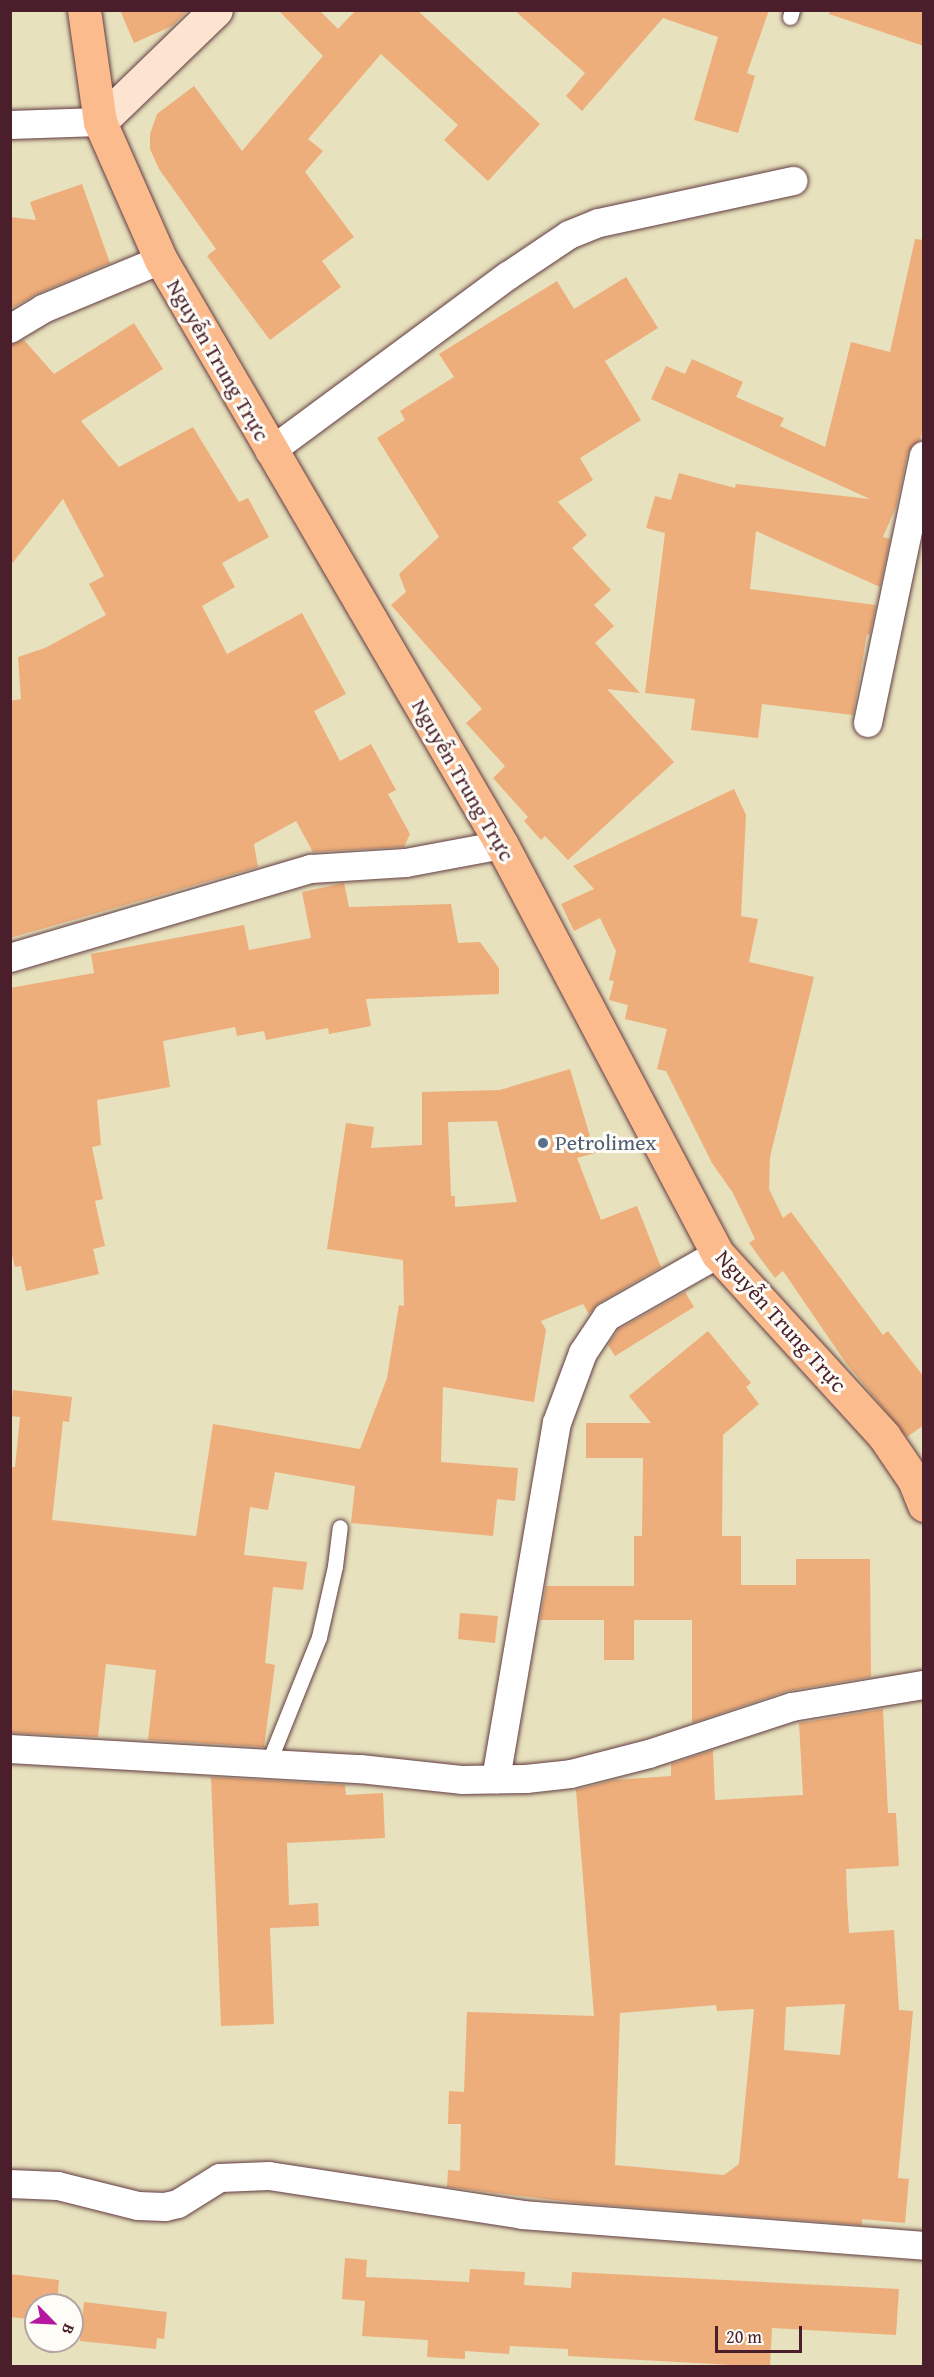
<!DOCTYPE html>
<html>
<head>
<meta charset="utf-8">
<style>
  body { margin:0 }
  #map { position:relative; width:934px; height:2377px; overflow:hidden; background:#e7e1bd; font-family:"Gentium Book Plus",serif }
  div>[style] { position:absolute }
  .building>* { inset:0; background:#edae7b }
  .roads { filter:drop-shadow(0 0 2px #623c41) drop-shadow(0 0 2px #623c41) }
  .lane>* { height:15px; margin:-7.5px; padding:0 7.5px; transform-origin:7.5px; border-radius:7.5px; background:#fff }
  .street>* { height:28px; margin:-14px; padding:0 14px; transform-origin:14px; border-radius:14px; background:#fff }
  .secondary>* { height:33px; margin:-16.5px; padding:0 16.5px; transform-origin:16.5px; border-radius:16.5px; background:#fde4d1 }
  .primary>* { height:33px; margin:-16.5px; padding:0 16.5px; transform-origin:16.5px; border-radius:16.5px; background:#fbbb8d }
  .dots>* { width:16px; height:16px; translate:-50% -50%; box-sizing:border-box; border:3px solid #fdfcf7; border-radius:50% }
  span { translate:-50% -50%; white-space:nowrap; text-align:center; line-height:1.15; -webkit-text-stroke:6px #fdfcf7; paint-order:stroke }
  .street-label { font-size:22px; color:#4a1f2b }
  .service-label { font-size:22px; color:#4e5e75 }
  .left { translate:0 -50%; text-align:left }
  .frame { position:absolute; inset:0; border:12px solid #4a1f2b; pointer-events:none }
  .north { position:absolute; left:24px; top:2293px; width:60px; height:60px; box-sizing:border-box; background:#fdfcf7; border:2px solid #b5a4a5; border-radius:50%; rotate:114deg; font-size:16px; font-weight:700; line-height:24px; text-align:center; color:#4a1f2b }
  .north::after { content:''; display:block; margin:auto; width:21px; height:27px; background:#b5179e; clip-path:polygon(50% 0,100% 100%,50% 72%,0 100%) }
  .scale { position:absolute; left:715px; top:2326px; width:87px; height:27px; box-sizing:border-box; border:3px solid #4a1f2b; border-top:0; padding-left:8px; font-size:18px; line-height:21px; white-space:nowrap; color:#4a1f2b; -webkit-text-stroke:4px #fdfcf7; paint-order:stroke }
</style>
</head>
<body>
<div id="map">
  <div class="building">
    <i style="clip-path:polygon(120px 10px,188px 10px,172px 26px,134px 43px)"></i>
    <i style="clip-path:polygon(278px 10px,319px 10px,338px 29px,356px 10px,417px 10px,540px 124px,488px 181px,444px 140px,458px 125px,381px 54px,308px 139px,323px 151px,305px 172px,354px 237px,322px 261px,341px 287px,270px 340px,207px 256px,216px 249px,159px 169px,150px 149px,150px 134px,157px 114px,194px 86px,242px 151px,323px 56px)"></i>
    <i style="clip-path:polygon(514px 10px,769px 10px,747px 73px,755px 76px,738px 133px,694px 120px,718px 37px,663px 18px,582px 111px,566px 96px,585px 73px)"></i>
    <i style="clip-path:polygon(830px 10px,924px 10px,924px 46px,829px 14px)"></i>
    <i style="clip-path:polygon(82px 184px,110px 263px,37px 294px,10px 309px,10px 217px,36px 220px,30px 202px)"></i>
    <i style="clip-path:polygon(915px 239px,924px 240px,924px 425px,920px 440px,908px 452px,896px 507px,883px 537px,890px 539px,880px 587px,756px 531px,750px 589px,876px 605px,870px 635px,867px 634px,853px 715px,762px 704px,758px 738px,691px 730px,695px 699px,645px 693px,665px 533px,646px 528px,655px 496px,671px 500px,679px 473px,735px 488px,736px 484px,870px 499px,651px 399px,666px 366px,685px 374px,692px 359px,743px 382px,736px 397px,784px 418px,780px 426px,825px 447px,851px 342px,890px 352px)"></i>
    <i style="clip-path:polygon(626px 277px,658px 328px,605px 361px,641px 420px,580px 458px,593px 480px,558px 502px,587px 535px,572px 548px,611px 590px,594px 605px,614px 626px,595px 643px,640px 693px,607px 689px,674px 762px,568px 860px,545px 836px,541px 840px,524px 821px,528px 817px,493px 778px,505px 766px,466px 723px,482px 709px,391px 605px,406px 592px,399px 574px,439px 537px,377px 438px,405px 420px,400px 411px,454px 377px,439px 354px,557px 281px,574px 309px)"></i>
    <i style="clip-path:polygon(134px 323px,163px 369px,81px 421px,119px 467px,193px 427px,239px 502px,248px 498px,269px 537px,222px 563px,235px 587px,202px 606px,227px 654px,302px 613px,346px 694px,314px 711px,340px 761px,371px 744px,396px 790px,388px 794px,410px 834px,404px 847px,313px 852px,296px 821px,254px 844px,258px 867px,10px 938px,10px 701px,21px 699px,18px 657px,45px 648px,106px 615px,89px 584px,104px 576px,63px 499px,10px 566px,10px 345px,24px 340px,54px 374px)"></i>
    <i style="clip-path:polygon(734px 789px,746px 815px,741px 916px,758px 919px,749px 962px,814px 977px,770px 1157px,769px 1189px,783px 1218px,791px 1212px,883px 1335px,888px 1331px,924px 1377px,924px 1425px,907px 1437px,846px 1363px,783px 1271px,775px 1278px,749px 1243px,755px 1239px,733px 1193px,712px 1163px,666px 1071px,657px 1069px,667px 1029px,625px 1019px,628px 1005px,609px 1000px,614px 981px,609px 980px,616px 951px,600px 918px,574px 931px,561px 904px,594px 889px,573px 866px)"></i>
    <i style="clip-path:polygon(344px 883px,349px 907px,451px 904px,458px 943px,480px 942px,499px 968px,499px 994px,366px 999px,371px 1026px,329px 1034px,328px 1028px,266px 1040px,264px 1031px,237px 1036px,235px 1027px,163px 1041px,170px 1087px,97px 1100px,101px 1145px,92px 1147px,103px 1199px,95px 1201px,105px 1246px,93px 1249px,99px 1274px,26px 1291px,21px 1266px,15px 1267px,10px 1247px,10px 988px,94px 973px,91px 954px,244px 925px,249px 950px,311px 938px,302px 892px)"></i>
    <i style="clip-path:polygon(evenodd,570px 1069px,595px 1153px,577px 1158px,601px 1220px,637px 1206px,661px 1267px,599px 1303px,589px 1314px,583px 1304px,541px 1321px,546px 1330px,534px 1402px,443px 1387px,441px 1462px,518px 1468px,515px 1501px,497px 1499px,493px 1536px,351px 1523px,355px 1486px,275px 1472px,268px 1510px,250px 1507px,244px 1555px,307px 1562px,303px 1590px,273px 1587px,265px 1663px,275px 1665px,264px 1747px,148px 1740px,156px 1670px,106px 1664px,98px 1737px,10px 1733px,10px 1467px,15px 1467px,20px 1417px,10px 1416px,13px 1390px,72px 1397px,69px 1422px,63px 1421px,52px 1520px,196px 1536px,213px 1424px,360px 1449px,387px 1378px,399px 1305px,404px 1306px,403px 1260px,327px 1249px,346px 1123px,374px 1127px,371px 1148px,422px 1145px,422px 1092px,500px 1090px,570px 1069px,497px 1121px,517px 1202px,455px 1207px,455px 1196px,451px 1196px,448px 1122px,497px 1121px)"></i>
    <i style="clip-path:polygon(685px 1292px,694px 1307px,615px 1356px,608px 1345px,619px 1329px)"></i>
    <i style="clip-path:polygon(708px 1331px,751px 1383px,746px 1387px,759px 1404px,723px 1435px,722px 1536px,741px 1536px,741px 1585px,796px 1585px,796px 1559px,870px 1559px,871px 1677px,787px 1691px,692px 1723px,692px 1620px,634px 1620px,634px 1660px,604px 1660px,604px 1620px,540px 1620px,546px 1586px,634px 1586px,634px 1536px,642px 1536px,643px 1458px,586px 1458px,586px 1423px,651px 1423px,629px 1396px)"></i>
    <i style="clip-path:polygon(460px 1613px,498px 1616px,495px 1643px,458px 1639px)"></i>
    <i style="clip-path:polygon(evenodd,883px 1709px,888px 1813px,896px 1813px,899px 1866px,846px 1869px,847px 1899px,849px 1933px,894px 1930px,899px 2010px,913px 2011px,898px 2178px,909px 2179px,905px 2223px,862px 2219px,862px 2225px,579px 2203px,447px 2187px,448px 2170px,460px 2171px,461px 2124px,448px 2124px,449px 2091px,464px 2092px,467px 2012px,594px 2016px,576px 1790px,614px 1780px,671px 1776px,671px 1764px,713px 1750px,715px 1800px,803px 1795px,799px 1723px,883px 1709px,845px 2004px,840px 2055px,784px 2050px,786px 2007px,845px 2004px,883px 1709px,716px 2005px,717px 2011px,754px 2009px,739px 2164px,724px 2175px,615px 2165px,620px 2013px,716px 2005px)"></i>
    <i style="clip-path:polygon(211px 1777px,345px 1785px,346px 1795px,383px 1793px,385px 1838px,287px 1843px,289px 1905px,318px 1903px,319px 1926px,270px 1928px,274px 2024px,221px 2026px)"></i>
    <i style="clip-path:polygon(345px 2258px,367px 2260px,366px 2277px,469px 2282px,470px 2269px,525px 2272px,524px 2285px,571px 2288px,572px 2272px,899px 2289px,896px 2335px,772px 2328px,770px 2367px,568px 2356px,568px 2349px,510px 2346px,509px 2354px,465px 2351px,465px 2359px,427px 2357px,428px 2340px,362px 2336px,365px 2301px,342px 2299px)"></i>
    <i style="clip-path:polygon(10px 2274px,59px 2280px,57px 2305px,36px 2305px,36px 2320px,10px 2317px)"></i>
    <i style="clip-path:polygon(84px 2302px,167px 2312px,164px 2339px,157px 2338px,156px 2349px,80px 2341px)"></i>
  </div>
  <div class="roads">
    <div class="lane">
      <i style="left:790px;top:17px;width:7px;rotate:-74deg"></i>
      <i style="left:268px;top:1764px;width:137px;rotate:-68.1deg"></i>
      <i style="left:319px;top:1637px;width:73px;rotate:-77.3deg"></i>
      <i style="left:335px;top:1566px;width:39px;rotate:-83deg"></i>
    </div>
    <div class="street">
      <i style="left:10px;top:125px;width:90px;rotate:-1.9deg"></i>
      <i style="left:10px;top:329px;width:39px;rotate:-31deg"></i>
      <i style="left:43px;top:309px;width:128px;rotate:-22.6deg"></i>
      <i style="left:270px;top:452px;width:296px;rotate:-36.5deg"></i>
      <i style="left:508px;top:276px;width:73px;rotate:-33.9deg"></i>
      <i style="left:569px;top:235px;width:32px;rotate:-22deg"></i>
      <i style="left:599px;top:223px;width:199px;rotate:-12.2deg"></i>
      <i style="left:868px;top:723px;width:273px;rotate:-78.2deg"></i>
      <i style="left:10px;top:958px;width:314px;rotate:-16.5deg"></i>
      <i style="left:311px;top:869px;width:95px;rotate:-3.6deg"></i>
      <i style="left:406px;top:863px;width:98px;rotate:-10.6deg"></i>
      <i style="left:10px;top:1749px;width:351px;rotate:3.3deg"></i>
      <i style="left:360px;top:1769px;width:104px;rotate:6.1deg"></i>
      <i style="left:463px;top:1780px;width:63px;rotate:-0.9deg"></i>
      <i style="left:526px;top:1779px;width:45px;rotate:-6.3deg"></i>
      <i style="left:571px;top:1774px;width:81px;rotate:-14.4deg"></i>
      <i style="left:649px;top:1754px;width:151px;rotate:-18.2deg"></i>
      <i style="left:792px;top:1707px;width:134px;rotate:-9.5deg"></i>
      <i style="left:496px;top:1779px;width:361px;rotate:-80.3deg"></i>
      <i style="left:557px;top:1423px;width:75px;rotate:-69.6deg"></i>
      <i style="left:583px;top:1353px;width:43px;rotate:-56.3deg"></i>
      <i style="left:607px;top:1317px;width:128px;rotate:-29.6deg"></i>
      <i style="left:10px;top:2184px;width:48px;rotate:2.4deg"></i>
      <i style="left:58px;top:2186px;width:82px;rotate:14deg"></i>
      <i style="left:138px;top:2206px;width:27px;rotate:2deg"></i>
      <i style="left:165px;top:2207px;width:13px;rotate:-13deg"></i>
      <i style="left:178px;top:2204px;width:49px;rotate:-31.8deg"></i>
      <i style="left:220px;top:2178px;width:49px;rotate:-2.3deg"></i>
      <i style="left:269px;top:2176px;width:257px;rotate:8.7deg"></i>
      <i style="left:523px;top:2215px;width:402px;rotate:4.4deg"></i>
    </div>
    <div class="secondary">
      <i style="left:100px;top:122px;width:161px;rotate:-44deg"></i>
    </div>
    <div class="primary">
      <i style="left:84px;top:10px;width:113px;rotate:81.9deg"></i>
      <i style="left:100px;top:122px;width:151px;rotate:66.2deg"></i>
      <i style="left:161px;top:260px;width:677px;rotate:59.76deg"></i>
      <i style="left:502px;top:845px;width:463px;rotate:62.2deg"></i>
      <i style="left:718px;top:1254px;width:246px;rotate:47.6deg"></i>
      <i style="left:884px;top:1436px;width:53px;rotate:55.7deg"></i>
      <i style="left:914px;top:1480px;width:27px;rotate:68deg"></i>
    </div>
  </div>
  <div class="dots">
    <i style="left:543px;top:1143px;background:#5c6f8a"></i>
  </div>
  <div class="street-label">
    <span style="left:218px;top:360px;rotate:60deg">Nguyễn Trung Trực</span>
    <span style="left:463px;top:780px;rotate:60deg">Nguyễn Trung Trực</span>
    <span style="left:781px;top:1321px;rotate:48deg">Nguyễn Trung Trực</span>
  </div>
  <div class="service-label">
    <span class="left" style="left:555px;top:1143px">Petrolimex</span>
  </div>
  <div class="frame"></div>
  <div class="north">B</div>
  <div class="scale">20 m</div>
</div>
</body>
</html>
